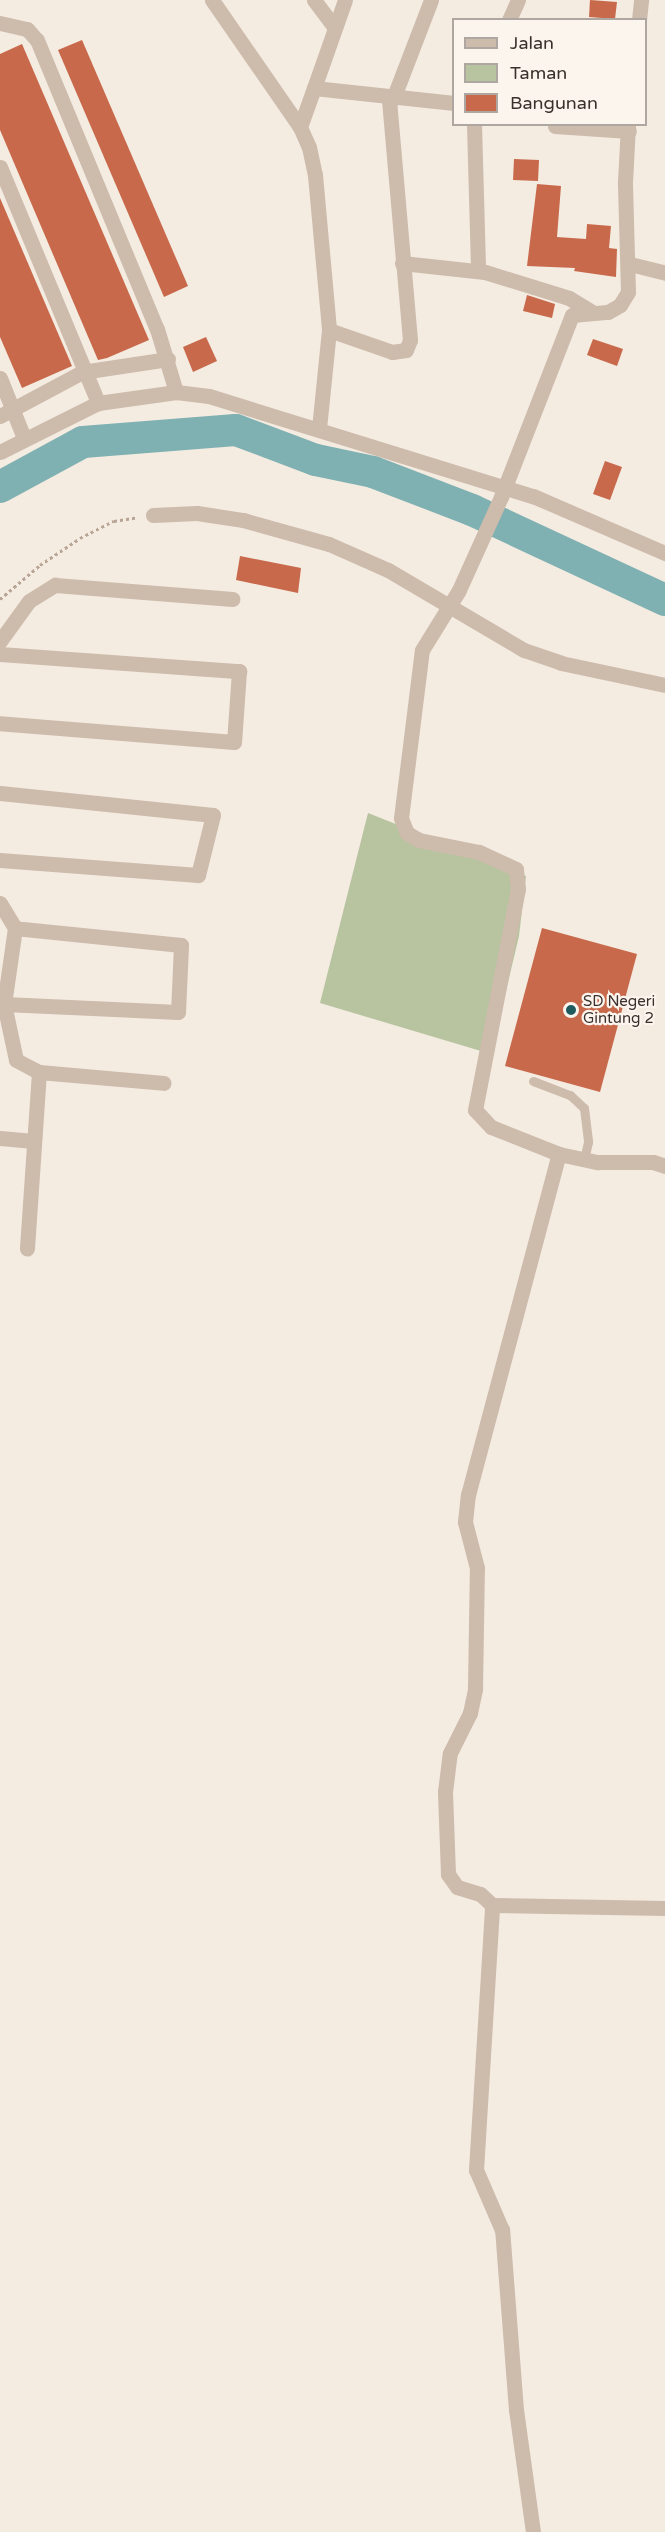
<!DOCTYPE html>
<html>
<head>
<meta charset="utf-8">
<style>
  body { margin:0 }
  #map { position:relative; width:665px; height:2532px; overflow:hidden; background:#f4ebe1; font-family:"Varela Round",sans-serif }
  div>[style] { position:absolute }
  .green>* { inset:0; background:#b8c4a0 }
  .river>* { height:32px; margin:-16px; padding:0 16px; transform-origin:16px; border-radius:16px; background:#7fb0b2 }
  .building>* { inset:0; background:#c8694b }
  .path>* { height:3px; margin-top:-1.5px; transform-origin:0; background:repeating-linear-gradient(90deg,#b9a596 0 3px,transparent 0 6px) }
  .service>* { height:9px; margin:-4.5px; padding:0 4.5px; transform-origin:4.5px; border-radius:4.5px; background:#cdbbac }
  .minor>* { height:15px; margin:-7.5px; padding:0 7.5px; transform-origin:7.5px; border-radius:7.5px; background:#cdbbac }
  .tertiary>* { height:15px; margin:-7.5px; padding:0 7.5px; transform-origin:7.5px; border-radius:7.5px; background:#cdbbac }
  .dots>* { width:16px; height:16px; translate:-50% -50%; box-sizing:border-box; border:3px solid #fbf5ee; border-radius:50% }
  span { translate:-50% -50%; white-space:nowrap; text-align:center; line-height:1.15; -webkit-text-stroke:4.5px #fbf5ee; paint-order:stroke }
  .poi-label { font-size:15px; color:#3b302b }
  .left { translate:0 -50%; text-align:left }
  .legend { position:absolute; left:452px; top:18px; width:195px; height:108px; box-sizing:border-box; background:#fbf5ee; border:2px solid #aea6a0; margin:0; padding:8px 10px; list-style:none; font-size:18px; color:#3b302b }
  .legend li { display:flex; align-items:center; gap:12px; height:30px }
  .legend b { width:30px; border:2px solid #aea6a0 }
</style>
</head>
<body>
<div id="map">
  <div class="green">
    <i style="clip-path:polygon(368px 813px,526px 876px,519px 936px,491px 1054px,320px 1003px)"></i>
  </div>
  <div class="river">
    <i style="left:0;top:487px;width:94px;rotate:-28.5deg"></i>
    <i style="left:83px;top:442px;width:153px;rotate:-4.5deg"></i>
    <i style="left:236px;top:430px;width:85px;rotate:20.6deg"></i>
    <i style="left:316px;top:460px;width:58px;rotate:11.9deg"></i>
    <i style="left:373px;top:472px;width:106px;rotate:21deg"></i>
    <i style="left:472px;top:510px;width:213px;rotate:25deg"></i>
  </div>
  <div class="building">
    <i style="clip-path:polygon(590px 0,617px 2px,615px 19px,589px 17px)"></i>
    <i style="clip-path:polygon(82px 40px,188px 286px,164px 297px,58px 50px)"></i>
    <i style="clip-path:polygon(22px 44px,149px 340px,107px 358px,98px 360px,0 130px,0 54px)"></i>
    <i style="clip-path:polygon(514px 159px,539px 160px,538px 181px,513px 180px)"></i>
    <i style="clip-path:polygon(537px 184px,561px 186px,557px 237px,586px 239px,587px 224px,611px 226px,609px 248px,617px 249px,616px 277px,574px 271px,575px 268px,527px 266px)"></i>
    <i style="clip-path:polygon(0 198px,72px 366px,22px 388px,0 337px)"></i>
    <i style="clip-path:polygon(527px 295px,555px 304px,552px 318px,523px 311px)"></i>
    <i style="clip-path:polygon(206px 337px,217px 361px,193px 372px,183px 347px)"></i>
    <i style="clip-path:polygon(593px 339px,623px 349px,617px 366px,587px 355px)"></i>
    <i style="clip-path:polygon(605px 461px,622px 467px,610px 500px,593px 494px)"></i>
    <i style="clip-path:polygon(240px 556px,301px 568px,298px 593px,236px 580px)"></i>
    <i style="clip-path:polygon(542px 928px,637px 954px,600px 1092px,505px 1066px)"></i>
  </div>
  <div class="path">
    <i style="left:0;top:599px;width:52px;rotate:-40.4deg"></i>
    <i style="left:40px;top:565px;width:48px;rotate:-34deg"></i>
    <i style="left:80px;top:538px;width:38px;rotate:-27deg"></i>
    <i style="left:114px;top:521px;width:24px;rotate:-9deg"></i>
  </div>
  <div class="service">
    <i style="left:533px;top:1081px;width:40px;rotate:21deg"></i>
    <i style="left:570px;top:1095px;width:19px;rotate:43deg"></i>
    <i style="left:584px;top:1108px;width:34px;rotate:83deg"></i>
    <i style="left:588px;top:1142px;width:18px;rotate:103deg"></i>
  </div>
  <div class="minor">
    <i style="left:212px;top:0;width:155px;rotate:55.3deg"></i>
    <i style="left:300px;top:127px;width:22px;rotate:66deg"></i>
    <i style="left:309px;top:147px;width:29px;rotate:78deg"></i>
    <i style="left:315px;top:175px;width:156px;rotate:84.8deg"></i>
    <i style="left:329px;top:330px;width:100px;rotate:95.8deg"></i>
    <i style="left:314px;top:0;width:34px;rotate:53deg"></i>
    <i style="left:509px;top:20px;width:22px;rotate:-66deg"></i>
    <i style="left:0;top:23px;width:28px;rotate:13deg"></i>
    <i style="left:27px;top:29px;width:15px;rotate:48deg"></i>
    <i style="left:37px;top:40px;width:313px;rotate:67.5deg"></i>
    <i style="left:157px;top:329px;width:66px;rotate:73.2deg"></i>
    <i style="left:314px;top:88px;width:93px;rotate:-70.6deg"></i>
    <i style="left:393px;top:99px;width:106px;rotate:-69deg"></i>
    <i style="left:474px;top:124px;width:147px;rotate:88.4deg"></i>
    <i style="left:555px;top:126px;width:74px;rotate:3.9deg"></i>
    <i style="left:300px;top:127px;width:41px;rotate:-70.3deg"></i>
    <i style="left:314px;top:88px;width:141px;rotate:6.1deg"></i>
    <i style="left:0;top:167px;width:256px;rotate:67.4deg"></i>
    <i style="left:402px;top:263px;width:83px;rotate:6.2deg"></i>
    <i style="left:485px;top:272px;width:88px;rotate:17.2deg"></i>
    <i style="left:569px;top:298px;width:26px;rotate:31deg"></i>
    <i style="left:630px;top:264px;width:36px;rotate:14deg"></i>
    <i style="left:329px;top:330px;width:67px;rotate:19.2deg"></i>
    <i style="left:392px;top:352px;width:14px;rotate:-8deg"></i>
    <i style="left:406px;top:350px;width:11px;rotate:-68deg"></i>
    <i style="left:410px;top:340px;width:242px;rotate:-95deg"></i>
    <i style="left:0;top:378px;width:65px;rotate:68.2deg"></i>
    <i style="left:0;top:416px;width:93px;rotate:-28.2deg"></i>
    <i style="left:82px;top:372px;width:87px;rotate:-8.6deg"></i>
    <i style="left:0;top:452px;width:110px;rotate:-26.6deg"></i>
    <i style="left:98px;top:403px;width:79px;rotate:-8deg"></i>
    <i style="left:176px;top:392px;width:33px;rotate:7deg"></i>
    <i style="left:209px;top:396px;width:339px;rotate:17.2deg"></i>
    <i style="left:533px;top:496px;width:144px;rotate:23.4deg"></i>
    <i style="left:153px;top:515px;width:44px;rotate:-2.6deg"></i>
    <i style="left:197px;top:513px;width:47px;rotate:8.7deg"></i>
    <i style="left:243px;top:520px;width:89px;rotate:15.6deg"></i>
    <i style="left:329px;top:544px;width:64px;rotate:23.8deg"></i>
    <i style="left:388px;top:570px;width:158px;rotate:30.5deg"></i>
    <i style="left:524px;top:650px;width:39px;rotate:19deg"></i>
    <i style="left:561px;top:663px;width:106px;rotate:11.9deg"></i>
    <i style="left:0;top:641px;width:49px;rotate:-54.1deg"></i>
    <i style="left:29px;top:601px;width:31px;rotate:-32deg"></i>
    <i style="left:55px;top:585px;width:178px;rotate:4.5deg"></i>
    <i style="left:0;top:654px;width:240px;rotate:4.1deg"></i>
    <i style="left:239px;top:671px;width:71px;rotate:94deg"></i>
    <i style="left:234px;top:742px;width:235px;rotate:-175.4deg"></i>
    <i style="left:0;top:793px;width:214px;rotate:5.9deg"></i>
    <i style="left:213px;top:815px;width:62px;rotate:104deg"></i>
    <i style="left:198px;top:875px;width:199px;rotate:-175.7deg"></i>
    <i style="left:0;top:903px;width:29px;rotate:59deg"></i>
    <i style="left:15px;top:928px;width:77px;rotate:98.2deg"></i>
    <i style="left:4px;top:1004px;width:57px;rotate:77.9deg"></i>
    <i style="left:16px;top:1060px;width:26px;rotate:28deg"></i>
    <i style="left:39px;top:1072px;width:177px;rotate:93.9deg"></i>
    <i style="left:4px;top:1004px;width:174px;rotate:2.6deg"></i>
    <i style="left:178px;top:1012px;width:67px;rotate:-87.4deg"></i>
    <i style="left:181px;top:945px;width:167px;rotate:-174.2deg"></i>
    <i style="left:39px;top:1072px;width:125px;rotate:5deg"></i>
    <i style="left:0;top:1138px;width:34px;rotate:5deg"></i>
    <i style="left:559px;top:1154px;width:40px;rotate:12deg"></i>
    <i style="left:598px;top:1162px;width:55px"></i>
    <i style="left:653px;top:1162px;width:13px;rotate:18deg"></i>
    <i style="left:492px;top:1905px;width:173px;rotate:1deg"></i>
  </div>
  <div class="tertiary">
    <i style="left:639px;top:20px;width:20px;rotate:-84deg"></i>
    <i style="left:533px;top:2532px;width:123px;rotate:-97.9deg"></i>
    <i style="left:516px;top:2410px;width:181px;rotate:-94.4deg"></i>
    <i style="left:502px;top:2230px;width:65px;rotate:-113.4deg"></i>
    <i style="left:476px;top:2170px;width:265px;rotate:-86.5deg"></i>
    <i style="left:492px;top:1905px;width:16px;rotate:-137deg"></i>
    <i style="left:480px;top:1894px;width:24px;rotate:-163deg"></i>
    <i style="left:457px;top:1887px;width:16px;rotate:-125deg"></i>
    <i style="left:448px;top:1874px;width:82px;rotate:-92.1deg"></i>
    <i style="left:445px;top:1792px;width:39px;rotate:-83deg"></i>
    <i style="left:450px;top:1753px;width:45px;rotate:-63.4deg"></i>
    <i style="left:470px;top:1713px;width:25px;rotate:-78deg"></i>
    <i style="left:475px;top:1689px;width:121px;rotate:-89.1deg"></i>
    <i style="left:477px;top:1568px;width:48px;rotate:-104.6deg"></i>
    <i style="left:465px;top:1522px;width:27px;rotate:-84deg"></i>
    <i style="left:468px;top:1495px;width:353px;rotate:-75.1deg"></i>
    <i style="left:559px;top:1154px;width:73px;rotate:-158.3deg"></i>
    <i style="left:491px;top:1127px;width:23px;rotate:-133deg"></i>
    <i style="left:475px;top:1110px;width:225px;rotate:-79deg"></i>
    <i style="left:518px;top:889px;width:20px;rotate:-96deg"></i>
    <i style="left:516px;top:869px;width:41px;rotate:-155.3deg"></i>
    <i style="left:479px;top:852px;width:61px;rotate:-168.7deg"></i>
    <i style="left:419px;top:840px;width:14px;rotate:-150deg"></i>
    <i style="left:407px;top:833px;width:16px;rotate:-112deg"></i>
    <i style="left:401px;top:818px;width:169px;rotate:-82.9deg"></i>
    <i style="left:422px;top:650px;width:70px;rotate:-58.3deg"></i>
    <i style="left:459px;top:590px;width:102px;rotate:-65.7deg"></i>
    <i style="left:501px;top:497px;width:195px;rotate:-68.7deg"></i>
    <i style="left:572px;top:315px;width:36px;rotate:-5deg"></i>
    <i style="left:608px;top:312px;width:14px;rotate:-30deg"></i>
    <i style="left:620px;top:305px;width:15px;rotate:-58deg"></i>
    <i style="left:628px;top:292px;width:110px;rotate:-91.6deg"></i>
    <i style="left:625px;top:182px;width:58px;rotate:-87deg"></i>
  </div>
  <div class="dots">
    <i style="left:571px;top:1010px;background:#1f5a5e"></i>
  </div>
  <div class="poi-label">
    <span class="left" style="left:583px;top:1010px">SD Negeri<br>Gintung 2</span>
  </div>
  <ul class="legend">
  <li><b style="height:8px;background:#cdbbac"></b>Jalan</li>
  <li><b style="height:16px;background:#b8c4a0"></b>Taman</li>
  <li><b style="height:16px;background:#c8694b"></b>Bangunan</li>
  </ul>
</div>
</body>
</html>
